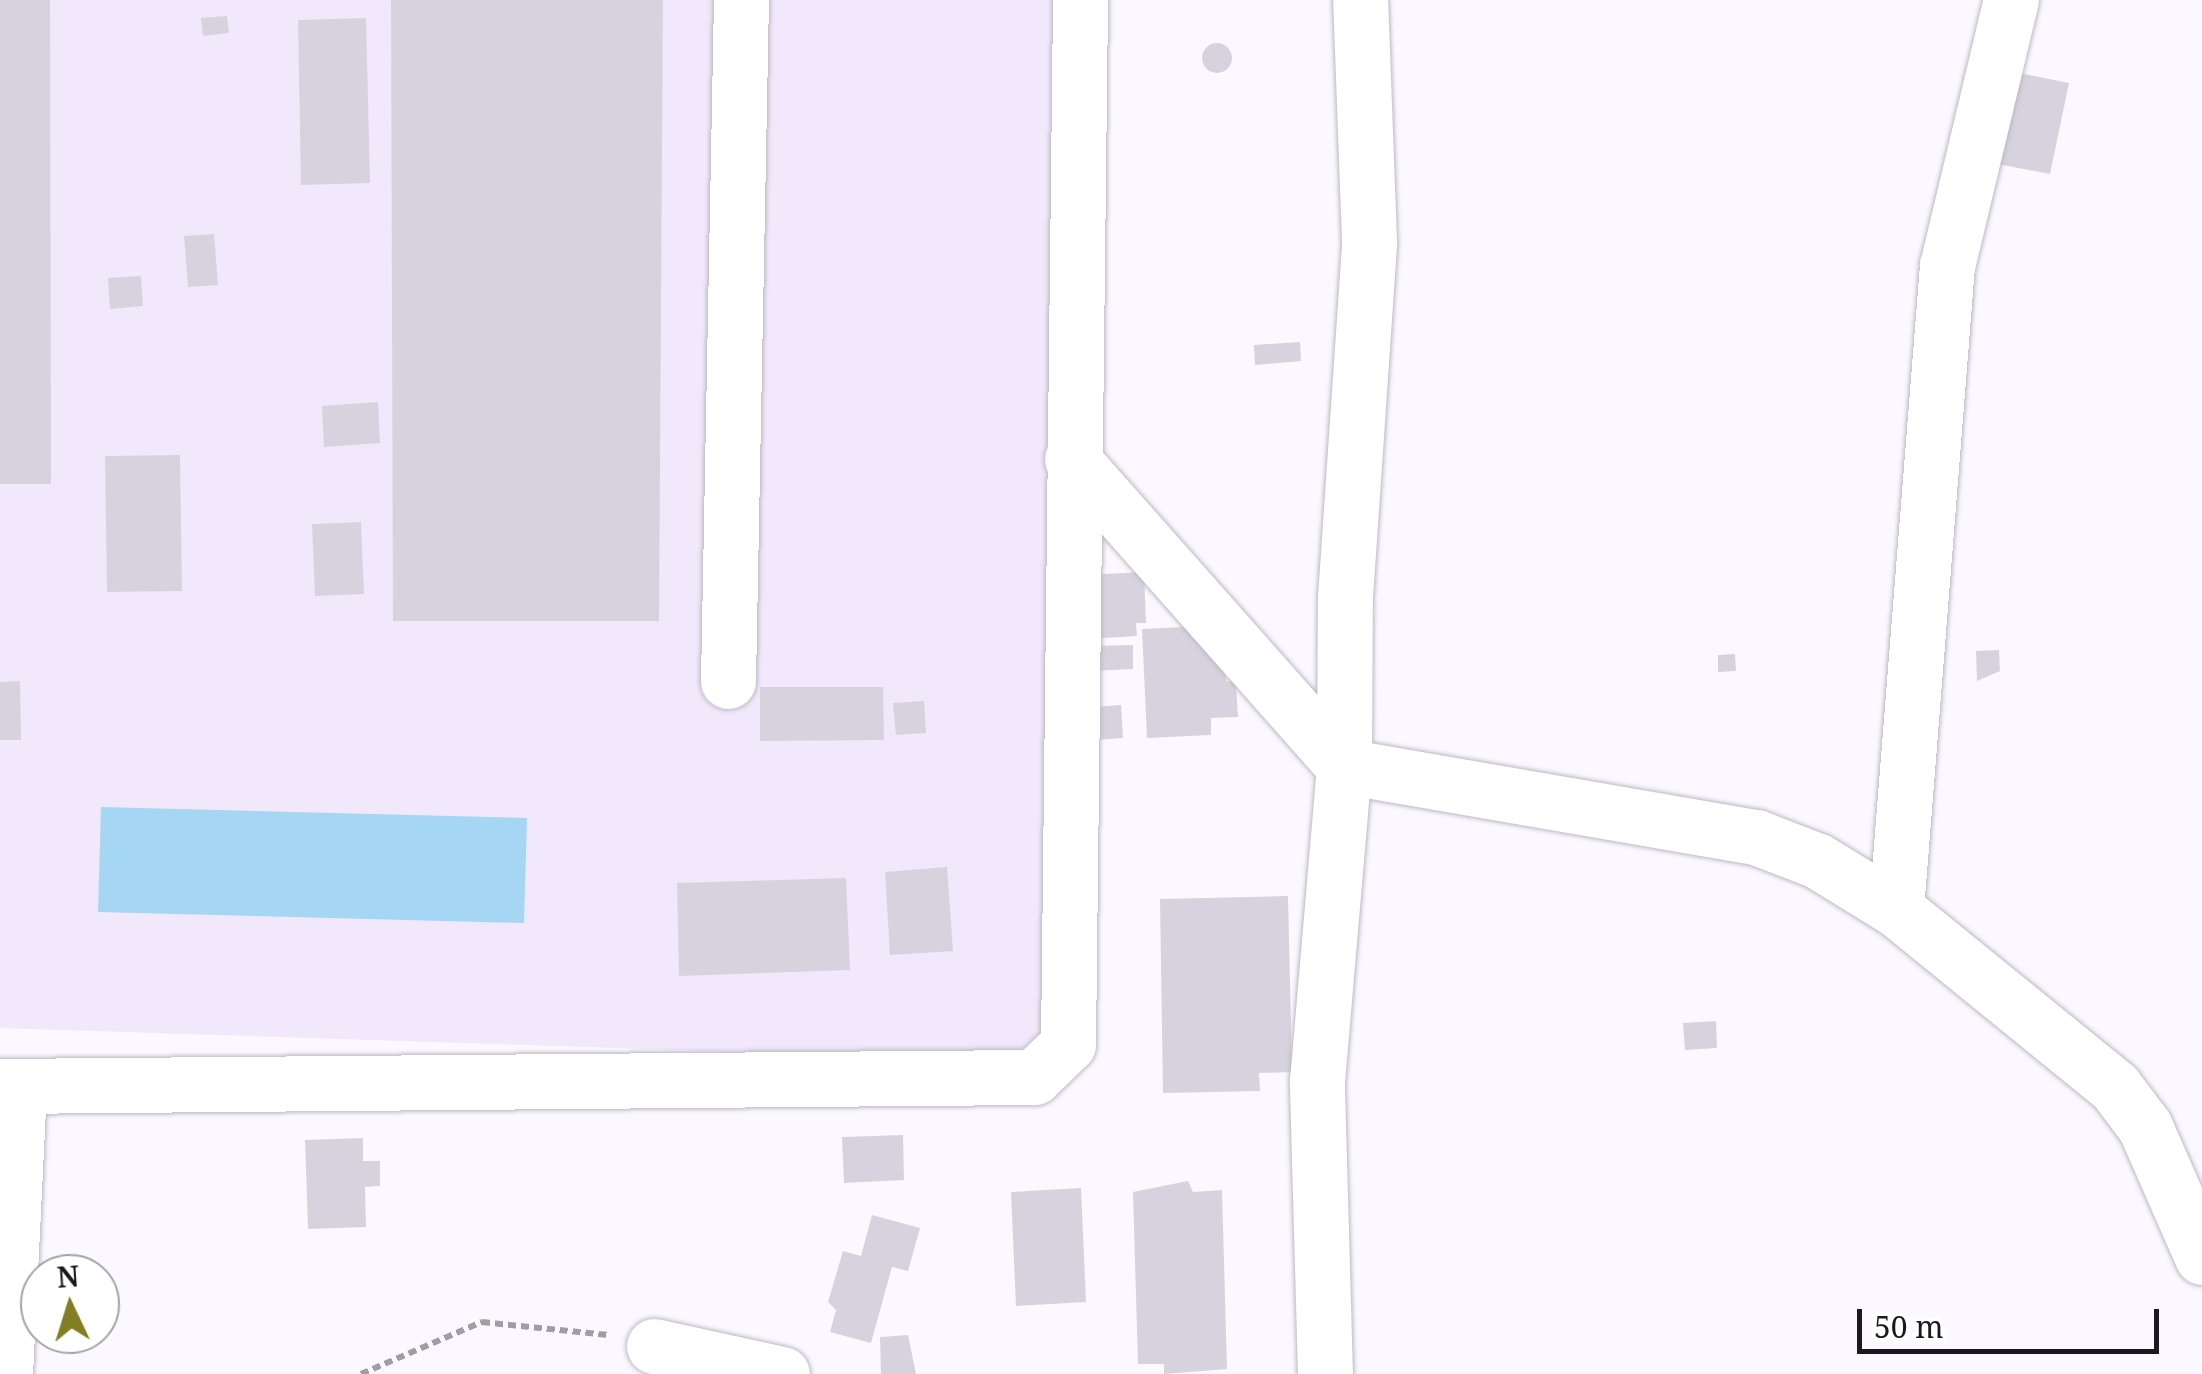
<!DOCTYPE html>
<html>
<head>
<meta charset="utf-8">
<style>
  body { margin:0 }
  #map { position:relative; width:2202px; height:1374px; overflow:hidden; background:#fbf8ff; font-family:"Noto Serif",serif }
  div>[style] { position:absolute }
  .built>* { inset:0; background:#f1e8fb }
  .water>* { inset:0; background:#a5d6f4 }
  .building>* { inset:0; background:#d6d3df }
  .round { border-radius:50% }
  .path>* { height:6px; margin-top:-3px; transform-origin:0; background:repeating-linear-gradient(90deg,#a09da3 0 8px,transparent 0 13px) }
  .roads { filter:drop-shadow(0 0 2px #bdb8c3) drop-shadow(0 0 2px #bdb8c3) }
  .minor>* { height:55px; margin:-27.5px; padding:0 27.5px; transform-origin:27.5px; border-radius:27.5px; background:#fff }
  span { translate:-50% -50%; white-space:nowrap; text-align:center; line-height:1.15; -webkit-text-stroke:10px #fff; paint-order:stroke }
  .north { position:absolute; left:20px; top:1254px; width:100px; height:100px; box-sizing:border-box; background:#fff; border:2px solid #a4a3a5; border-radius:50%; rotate:356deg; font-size:28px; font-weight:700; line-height:40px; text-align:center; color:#1b191d }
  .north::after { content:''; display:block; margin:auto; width:35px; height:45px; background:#837d24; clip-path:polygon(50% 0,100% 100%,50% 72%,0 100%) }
  .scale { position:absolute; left:1857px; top:1309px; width:302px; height:45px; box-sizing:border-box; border:5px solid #1b191d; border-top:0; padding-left:12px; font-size:30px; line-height:35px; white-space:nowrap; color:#1b191d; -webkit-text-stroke:8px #fff; paint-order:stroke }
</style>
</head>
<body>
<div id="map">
  <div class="built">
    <i style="clip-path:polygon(0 0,1071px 0,1046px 1042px,1023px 1061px,0 1028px)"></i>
  </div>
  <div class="water">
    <i style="clip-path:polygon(101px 807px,527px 818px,524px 923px,98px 912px)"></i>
  </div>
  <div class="building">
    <i style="clip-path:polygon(0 0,50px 0,51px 484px,0 484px)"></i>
    <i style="clip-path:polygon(391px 0,663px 0,659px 621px,393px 621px)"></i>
    <i style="clip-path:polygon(227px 16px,229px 33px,203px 36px,201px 18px)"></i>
    <i style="clip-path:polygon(366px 18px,370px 183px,301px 185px,298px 20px)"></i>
    <i class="round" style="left:1202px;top:43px;width:30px;height:30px"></i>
    <i style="clip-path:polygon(2000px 69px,2069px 83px,2050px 174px,1982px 161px)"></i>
    <i style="clip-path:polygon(214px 234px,218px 285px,188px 287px,184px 236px)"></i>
    <i style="clip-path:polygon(141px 276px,143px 306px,110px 309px,108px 278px)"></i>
    <i style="clip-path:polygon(1300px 342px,1301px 361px,1255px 365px,1254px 345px)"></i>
    <i style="clip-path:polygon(378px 402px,380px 443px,324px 447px,322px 406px)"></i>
    <i style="clip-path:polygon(180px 455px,182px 591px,107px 592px,105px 456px)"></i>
    <i style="clip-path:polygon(361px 522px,364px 594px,315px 596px,312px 524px)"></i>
    <i style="clip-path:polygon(1144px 572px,1146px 623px,1136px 623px,1137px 636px,1088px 639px,1085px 575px)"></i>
    <i style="clip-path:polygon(1207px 626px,1224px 649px,1226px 681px,1236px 683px,1238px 717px,1211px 718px,1211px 735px,1147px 738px,1142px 629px)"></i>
    <i style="clip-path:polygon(1133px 645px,1133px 669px,1091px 671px,1090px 646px)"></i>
    <i style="clip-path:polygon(1999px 650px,2000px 671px,1977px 681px,1976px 651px)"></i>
    <i style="clip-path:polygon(1735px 654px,1736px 671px,1718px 672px,1718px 655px)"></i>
    <i style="clip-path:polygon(20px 681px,21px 740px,0 740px,0 682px)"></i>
    <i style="clip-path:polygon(760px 687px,883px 687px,884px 740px,760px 741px)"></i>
    <i style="clip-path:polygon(924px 701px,926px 733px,896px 735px,893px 703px)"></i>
    <i style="clip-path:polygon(1121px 705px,1123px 738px,1094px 740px,1092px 707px)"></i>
    <i style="clip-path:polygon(947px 867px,953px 951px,890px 955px,885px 872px)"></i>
    <i style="clip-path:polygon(846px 878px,850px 970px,679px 976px,677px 883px)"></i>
    <i style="clip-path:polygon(1288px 896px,1292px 1072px,1259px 1073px,1260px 1091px,1163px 1093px,1160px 899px)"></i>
    <i style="clip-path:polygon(1716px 1021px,1717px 1048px,1685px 1050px,1683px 1023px)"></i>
    <i style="clip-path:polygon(903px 1135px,904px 1180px,844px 1183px,842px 1137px)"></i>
    <i style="clip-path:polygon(363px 1138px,363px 1161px,380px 1161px,380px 1186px,365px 1187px,366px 1227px,308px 1229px,305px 1140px)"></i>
    <i style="clip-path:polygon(1188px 1181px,1193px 1192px,1222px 1190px,1227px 1369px,1164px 1374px,1164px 1364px,1138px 1364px,1133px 1192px)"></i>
    <i style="clip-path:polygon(1081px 1188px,1086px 1302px,1016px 1306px,1011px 1192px)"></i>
    <i style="clip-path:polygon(872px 1215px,920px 1228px,908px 1271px,892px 1267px,871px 1343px,830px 1332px,836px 1310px,828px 1302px,843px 1251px,861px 1256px)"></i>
    <i style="clip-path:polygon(908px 1335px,916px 1374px,881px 1374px,880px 1337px)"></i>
  </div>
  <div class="path">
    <i style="left:361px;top:1374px;width:132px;rotate:-23.3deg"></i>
    <i style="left:482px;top:1322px;width:127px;rotate:5.9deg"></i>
  </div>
  <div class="roads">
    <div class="minor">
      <i style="left:1072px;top:459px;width:410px;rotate:48.5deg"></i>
      <i style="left:1344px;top:766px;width:418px;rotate:9.8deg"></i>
      <i style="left:1756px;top:837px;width:66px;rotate:21.2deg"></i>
      <i style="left:1818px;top:861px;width:92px;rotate:31.6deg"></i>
      <i style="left:1896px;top:909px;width:282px;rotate:39.1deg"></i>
      <i style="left:2115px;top:1087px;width:50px;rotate:53.1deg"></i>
      <i style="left:2145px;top:1127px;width:142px;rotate:66.3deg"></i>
      <i style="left:728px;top:681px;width:681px;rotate:-88.91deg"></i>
      <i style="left:1896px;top:909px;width:645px;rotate:-85.47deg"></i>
      <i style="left:1947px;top:266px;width:274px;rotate:-76.5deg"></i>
      <i style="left:0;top:1086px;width:1034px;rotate:-0.5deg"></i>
      <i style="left:1034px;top:1077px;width:47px;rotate:-44.1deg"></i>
      <i style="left:1068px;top:1044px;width:1044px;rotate:-89.34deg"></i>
      <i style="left:654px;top:1346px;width:131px;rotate:12.3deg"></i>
      <i style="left:5px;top:1374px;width:287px;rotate:-87.2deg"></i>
      <i style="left:1325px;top:1374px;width:293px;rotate:-91.6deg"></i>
      <i style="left:1317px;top:1081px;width:316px;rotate:-85.1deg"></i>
      <i style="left:1344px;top:766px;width:169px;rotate:-89.7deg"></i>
      <i style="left:1345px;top:597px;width:357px;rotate:-86.1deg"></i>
      <i style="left:1369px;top:241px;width:241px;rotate:-92.1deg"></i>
    </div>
  </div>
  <div class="north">N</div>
  <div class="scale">50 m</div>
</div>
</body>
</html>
